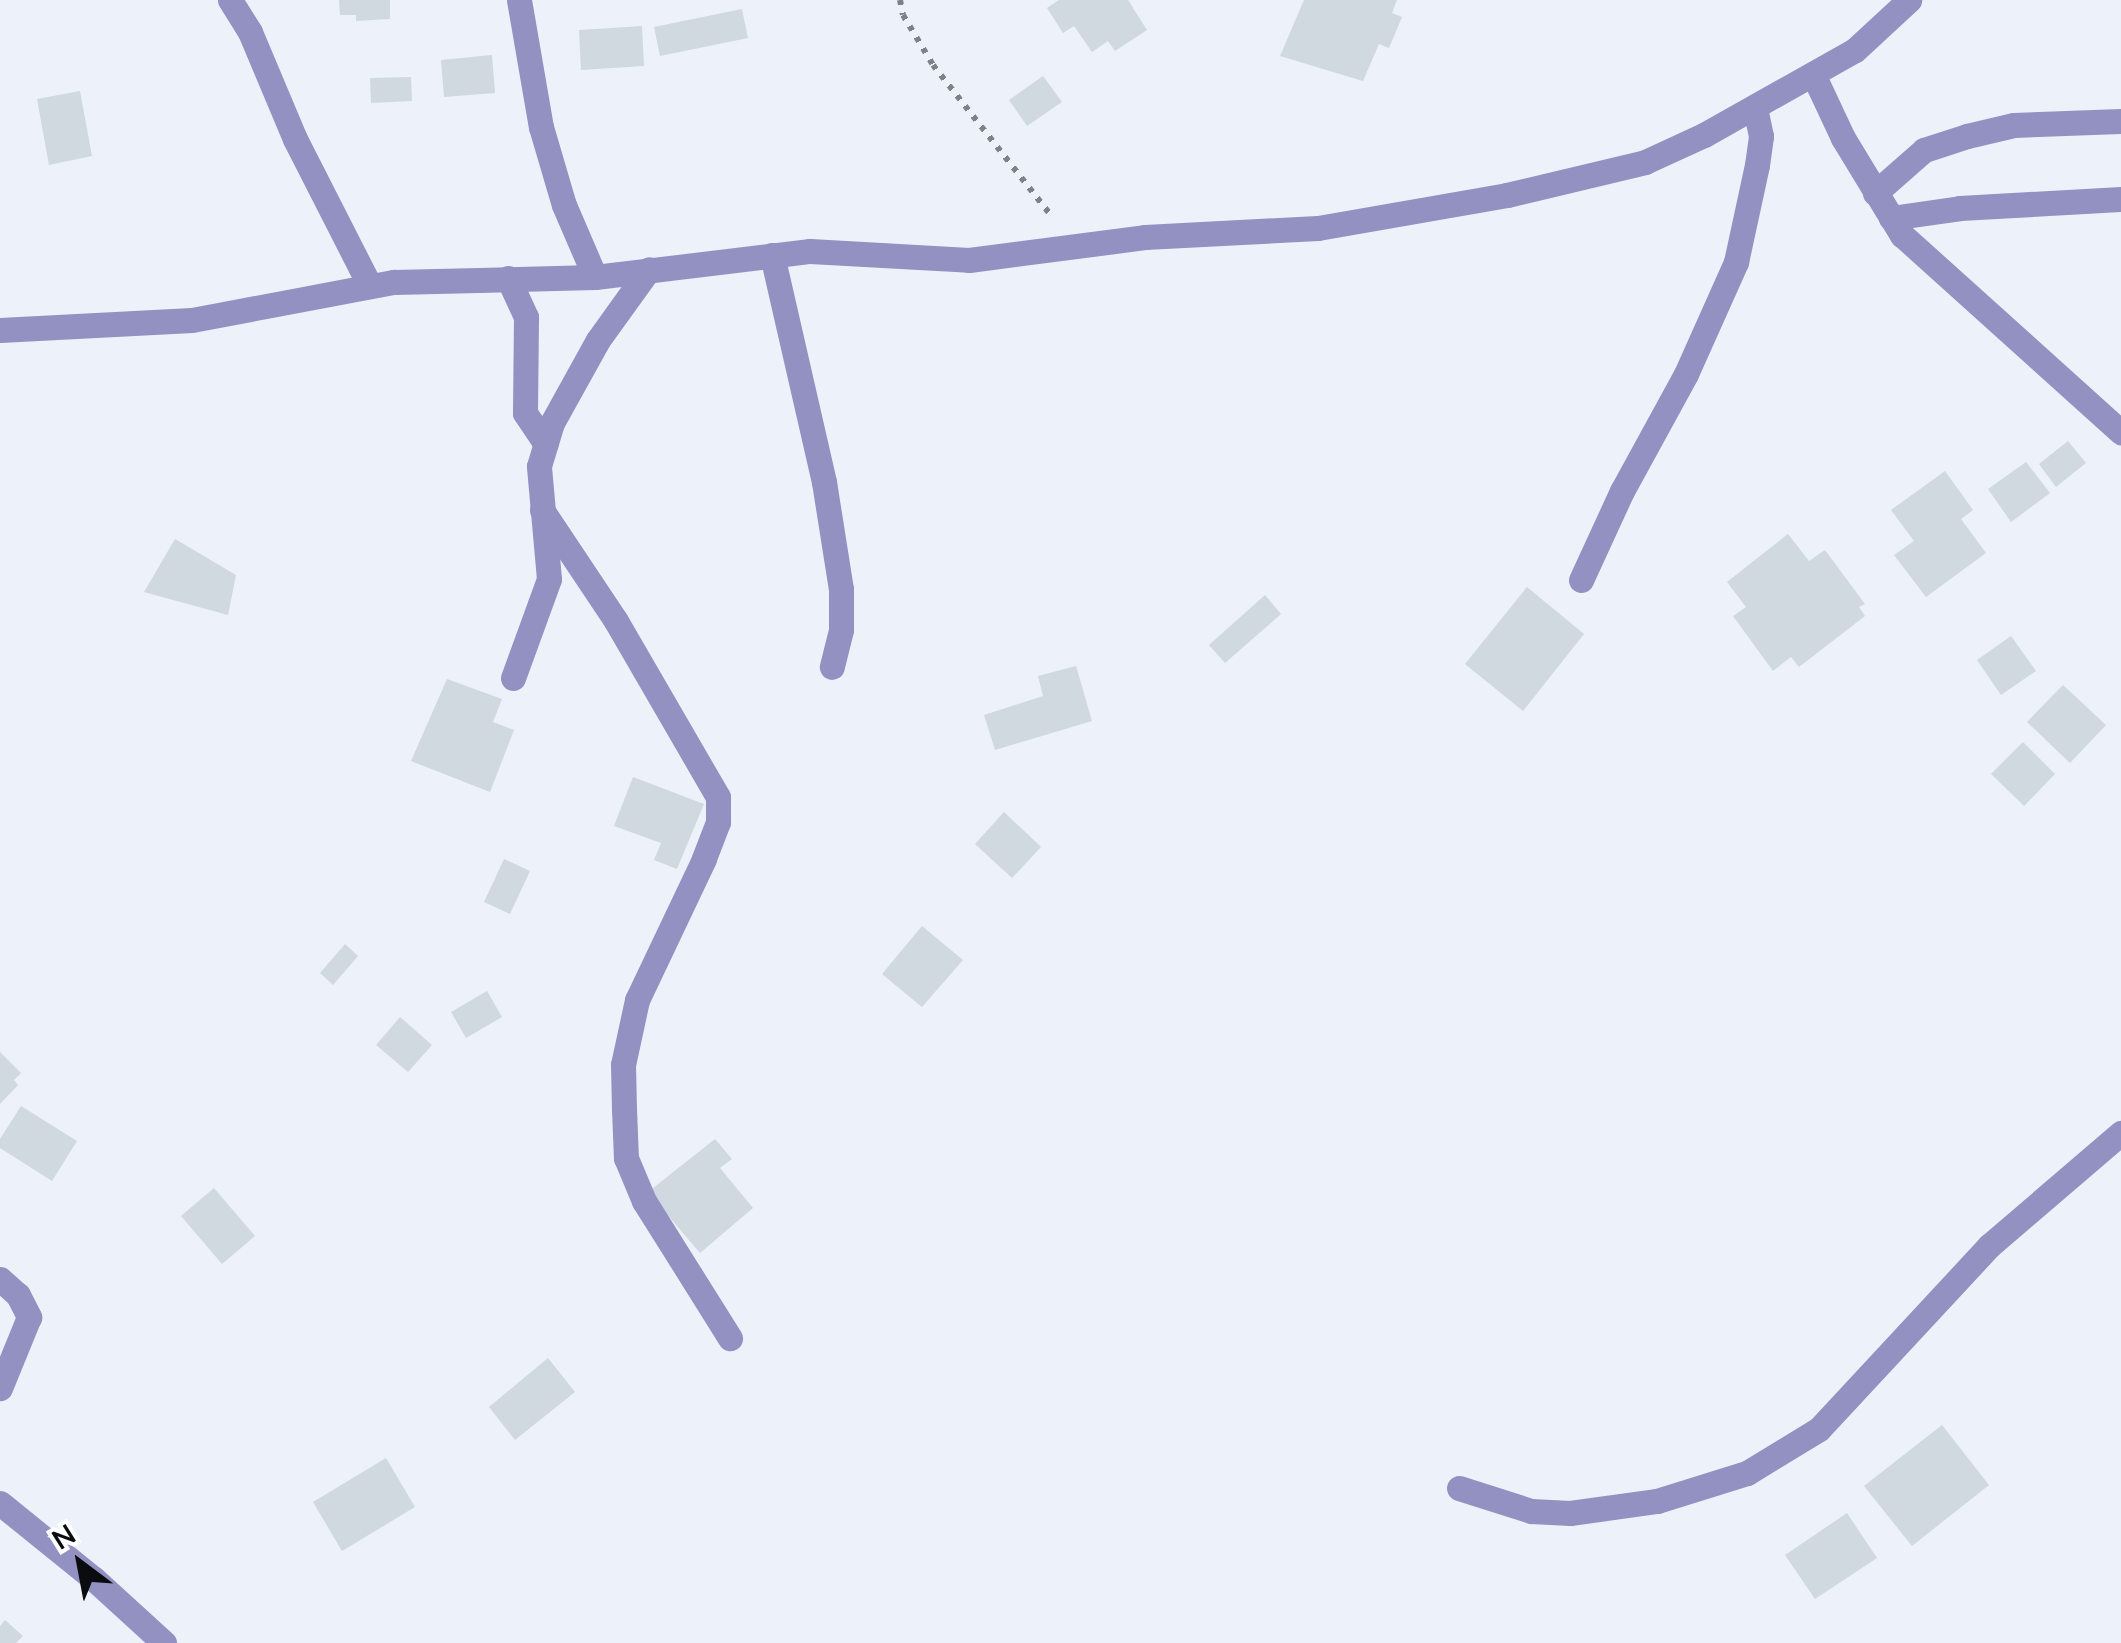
<!DOCTYPE html>
<html>
<head>
<meta charset="utf-8">
<style>
  body { margin:0 }
  #map { position:relative; width:2121px; height:1643px; overflow:hidden; background:#ecf1fa; font-family:"Nunito Sans",sans-serif }
  div>[style] { position:absolute }
  .building>* { inset:0; background:#cfd9df }
  .path>* { height:6px; margin-top:-3px; transform-origin:0; background:repeating-linear-gradient(90deg,#7e8187 0 5px,transparent 0 13px) }
  .street>* { height:25px; margin:-12.5px; padding:0 12.5px; transform-origin:12.5px; border-radius:12.5px; background:#9390c2 }
  span { translate:-50% -50%; white-space:nowrap; text-align:center; line-height:1.15; -webkit-text-stroke:8px #fff; paint-order:stroke }
  .north { position:absolute; left:30px; top:1513px; width:100px; height:100px; -webkit-text-stroke:8px #fff; paint-order:stroke; rotate:328deg; font-size:28px; font-weight:700; line-height:40px; text-align:center; color:#0a0c0f }
  .north::after { content:''; display:block; margin:auto; width:35px; height:45px; background:#0a0c0f; clip-path:polygon(50% 0,100% 100%,50% 72%,0 100%) }
</style>
</head>
<body>
<div id="map">
  <div class="building">
    <i style="clip-path:polygon(339px 0,390px 0,390px 19px,356px 21px,356px 15px,340px 15px)"></i>
    <i style="clip-path:polygon(1059px 0,1128px 0,1147px 30px,1115px 51px,1108px 41px,1092px 52px,1074px 26px,1063px 33px,1047px 8px)"></i>
    <i style="clip-path:polygon(1304px 0,1397px 0,1392px 13px,1402px 17px,1389px 48px,1379px 44px,1363px 81px,1280px 56px)"></i>
    <i style="clip-path:polygon(742px 9px,748px 38px,660px 56px,654px 27px)"></i>
    <i style="clip-path:polygon(642px 26px,644px 66px,581px 70px,579px 30px)"></i>
    <i style="clip-path:polygon(492px 55px,495px 93px,444px 97px,441px 60px)"></i>
    <i style="clip-path:polygon(1043px 76px,1062px 102px,1027px 126px,1009px 100px)"></i>
    <i style="clip-path:polygon(411px 77px,412px 101px,371px 103px,370px 78px)"></i>
    <i style="clip-path:polygon(80px 91px,92px 156px,49px 165px,37px 99px)"></i>
    <i style="clip-path:polygon(2068px 441px,2086px 463px,2056px 487px,2039px 464px)"></i>
    <i style="clip-path:polygon(2026px 462px,2050px 493px,2011px 522px,1988px 489px)"></i>
    <i style="clip-path:polygon(1945px 471px,1973px 510px,1961px 519px,1986px 553px,1926px 597px,1894px 555px,1914px 541px,1891px 510px)"></i>
    <i style="clip-path:polygon(1788px 534px,1809px 561px,1825px 550px,1865px 604px,1859px 607px,1865px 616px,1799px 667px,1791px 657px,1773px 671px,1733px 616px,1746px 607px,1727px 582px)"></i>
    <i style="clip-path:polygon(175px 539px,236px 575px,228px 615px,144px 592px)"></i>
    <i style="clip-path:polygon(1527px 587px,1584px 634px,1523px 711px,1465px 664px)"></i>
    <i style="clip-path:polygon(1265px 595px,1281px 614px,1225px 663px,1209px 645px)"></i>
    <i style="clip-path:polygon(2011px 636px,2036px 671px,2001px 695px,1977px 660px)"></i>
    <i style="clip-path:polygon(1076px 666px,1092px 721px,995px 750px,984px 715px,1043px 696px,1038px 676px)"></i>
    <i style="clip-path:polygon(447px 679px,502px 699px,493px 722px,514px 730px,490px 792px,411px 761px)"></i>
    <i style="clip-path:polygon(2063px 685px,2106px 725px,2070px 763px,2027px 722px)"></i>
    <i style="clip-path:polygon(2023px 742px,2055px 774px,2024px 806px,1991px 774px)"></i>
    <i style="clip-path:polygon(633px 777px,704px 804px,677px 869px,654px 860px,661px 843px,614px 826px)"></i>
    <i style="clip-path:polygon(1004px 812px,1041px 847px,1012px 878px,975px 844px)"></i>
    <i style="clip-path:polygon(504px 859px,530px 871px,510px 914px,484px 902px)"></i>
    <i style="clip-path:polygon(922px 926px,963px 960px,922px 1007px,882px 974px)"></i>
    <i style="clip-path:polygon(345px 944px,358px 956px,333px 985px,320px 973px)"></i>
    <i style="clip-path:polygon(487px 991px,502px 1017px,466px 1038px,451px 1012px)"></i>
    <i style="clip-path:polygon(400px 1017px,432px 1045px,408px 1072px,376px 1045px)"></i>
    <i style="clip-path:polygon(0 1052px,21px 1073px,14px 1080px,18px 1085px,0 1104px)"></i>
    <i style="clip-path:polygon(21px 1106px,77px 1141px,52px 1181px,0 1148px,0 1139px)"></i>
    <i style="clip-path:polygon(715px 1139px,732px 1159px,720px 1168px,753px 1208px,700px 1253px,648px 1192px)"></i>
    <i style="clip-path:polygon(214px 1188px,255px 1236px,222px 1264px,181px 1216px)"></i>
    <i style="clip-path:polygon(548px 1358px,575px 1392px,515px 1440px,489px 1407px)"></i>
    <i style="clip-path:polygon(1942px 1425px,1989px 1485px,1912px 1546px,1864px 1486px)"></i>
    <i style="clip-path:polygon(386px 1458px,415px 1507px,342px 1551px,313px 1502px)"></i>
    <i style="clip-path:polygon(1847px 1513px,1877px 1558px,1815px 1599px,1785px 1555px)"></i>
    <i style="clip-path:polygon(5px 1620px,23px 1636px,16px 1643px,0 1643px,0 1626px)"></i>
  </div>
  <div class="path">
    <i style="left:900px;top:0;width:15px;rotate:79deg"></i>
    <i style="left:903px;top:15px;width:58px;rotate:59deg"></i>
    <i style="left:933px;top:65px;width:194px;rotate:51.9deg"></i>
  </div>
  <div class="street">
    <i style="left:230px;top:0;width:38px;rotate:58deg"></i>
    <i style="left:250px;top:32px;width:116px;rotate:67.2deg"></i>
    <i style="left:295px;top:139px;width:163px;rotate:63deg"></i>
    <i style="left:519px;top:0;width:129px;rotate:80.2deg"></i>
    <i style="left:541px;top:127px;width:81px;rotate:73.6deg"></i>
    <i style="left:564px;top:205px;width:78px;rotate:66.7deg"></i>
    <i style="left:1813px;top:74px;width:71px;rotate:64.9deg"></i>
    <i style="left:1843px;top:138px;width:114px;rotate:58.7deg"></i>
    <i style="left:1902px;top:235px;width:295px;rotate:42deg"></i>
    <i style="left:1875px;top:193px;width:65px;rotate:-41.3deg"></i>
    <i style="left:1924px;top:150px;width:45px;rotate:-18deg"></i>
    <i style="left:1967px;top:136px;width:48px;rotate:-13.2deg"></i>
    <i style="left:2014px;top:125px;width:107px;rotate:-2.1deg"></i>
    <i style="left:1891px;top:218px;width:70px;rotate:-8.2deg"></i>
    <i style="left:1960px;top:208px;width:161px;rotate:-3.2deg"></i>
    <i style="left:772px;top:255px;width:233px;rotate:77.1deg"></i>
    <i style="left:824px;top:482px;width:108px;rotate:81deg"></i>
    <i style="left:841px;top:589px;width:41px;rotate:90deg"></i>
    <i style="left:841px;top:630px;width:38px;rotate:104deg"></i>
    <i style="left:508px;top:278px;width:43px;rotate:65.2deg"></i>
    <i style="left:526px;top:317px;width:96px;rotate:90.6deg"></i>
    <i style="left:525px;top:413px;width:37px;rotate:56deg"></i>
    <i style="left:0;top:330px;width:192px;rotate:-3deg"></i>
    <i style="left:192px;top:320px;width:206px;rotate:-10.7deg"></i>
    <i style="left:394px;top:282px;width:201px;rotate:-1.4deg"></i>
    <i style="left:595px;top:277px;width:217px;rotate:-6.9deg"></i>
    <i style="left:810px;top:251px;width:159px;rotate:3.2deg"></i>
    <i style="left:969px;top:260px;width:177px;rotate:-7.4deg"></i>
    <i style="left:1145px;top:237px;width:173px;rotate:-3deg"></i>
    <i style="left:1318px;top:228px;width:192px;rotate:-9.9deg"></i>
    <i style="left:1507px;top:195px;width:142px;rotate:-13.4deg"></i>
    <i style="left:1645px;top:162px;width:65px;rotate:-24.6deg"></i>
    <i style="left:1704px;top:135px;width:173px;rotate:-29.4deg"></i>
    <i style="left:1855px;top:50px;width:74px;rotate:-42.8deg"></i>
    <i style="left:542px;top:510px;width:133px;rotate:56.3deg"></i>
    <i style="left:616px;top:621px;width:203px;rotate:59.9deg"></i>
    <i style="left:718px;top:797px;width:25px;rotate:90deg"></i>
    <i style="left:718px;top:822px;width:40px;rotate:111deg"></i>
    <i style="left:704px;top:859px;width:156px;rotate:115.4deg"></i>
    <i style="left:637px;top:1000px;width:66px;rotate:102.2deg"></i>
    <i style="left:623px;top:1065px;width:44px;rotate:88.7deg"></i>
    <i style="left:624px;top:1109px;width:49px;rotate:87.7deg"></i>
    <i style="left:626px;top:1158px;width:47px;rotate:67.3deg"></i>
    <i style="left:644px;top:1201px;width:162px;rotate:57.9deg"></i>
    <i style="left:1581px;top:580px;width:98px;rotate:-65.3deg"></i>
    <i style="left:1622px;top:491px;width:133px;rotate:-61.3deg"></i>
    <i style="left:1686px;top:374px;width:123px;rotate:-65.9deg"></i>
    <i style="left:1736px;top:262px;width:99px;rotate:-77.8deg"></i>
    <i style="left:1757px;top:165px;width:29px;rotate:-82deg"></i>
    <i style="left:1761px;top:136px;width:30px;rotate:-102deg"></i>
    <i style="left:513px;top:678px;width:105px;rotate:-70deg"></i>
    <i style="left:549px;top:579px;width:113px;rotate:-95.1deg"></i>
    <i style="left:539px;top:466px;width:45px;rotate:-73.2deg"></i>
    <i style="left:552px;top:423px;width:95px;rotate:-61deg"></i>
    <i style="left:598px;top:340px;width:87px;rotate:-54.3deg"></i>
    <i style="left:0;top:1279px;width:24px;rotate:42deg"></i>
    <i style="left:18px;top:1295px;width:25px;rotate:63deg"></i>
    <i style="left:29px;top:1317px;width:77px;rotate:112.2deg"></i>
    <i style="left:1459px;top:1488px;width:76px;rotate:17.7deg"></i>
    <i style="left:1531px;top:1511px;width:39px;rotate:3deg"></i>
    <i style="left:1570px;top:1513px;width:88px;rotate:-7.9deg"></i>
    <i style="left:1657px;top:1501px;width:94px;rotate:-17.3deg"></i>
    <i style="left:1747px;top:1473px;width:84px;rotate:-31.4deg"></i>
    <i style="left:1819px;top:1429px;width:250px;rotate:-47.1deg"></i>
    <i style="left:1989px;top:1246px;width:174px;rotate:-40.6deg"></i>
    <i style="left:0;top:1503px;width:121px;rotate:39deg"></i>
    <i style="left:94px;top:1579px;width:95px;rotate:42.4deg"></i>
  </div>
  <div class="north">N</div>
</div>
</body>
</html>
